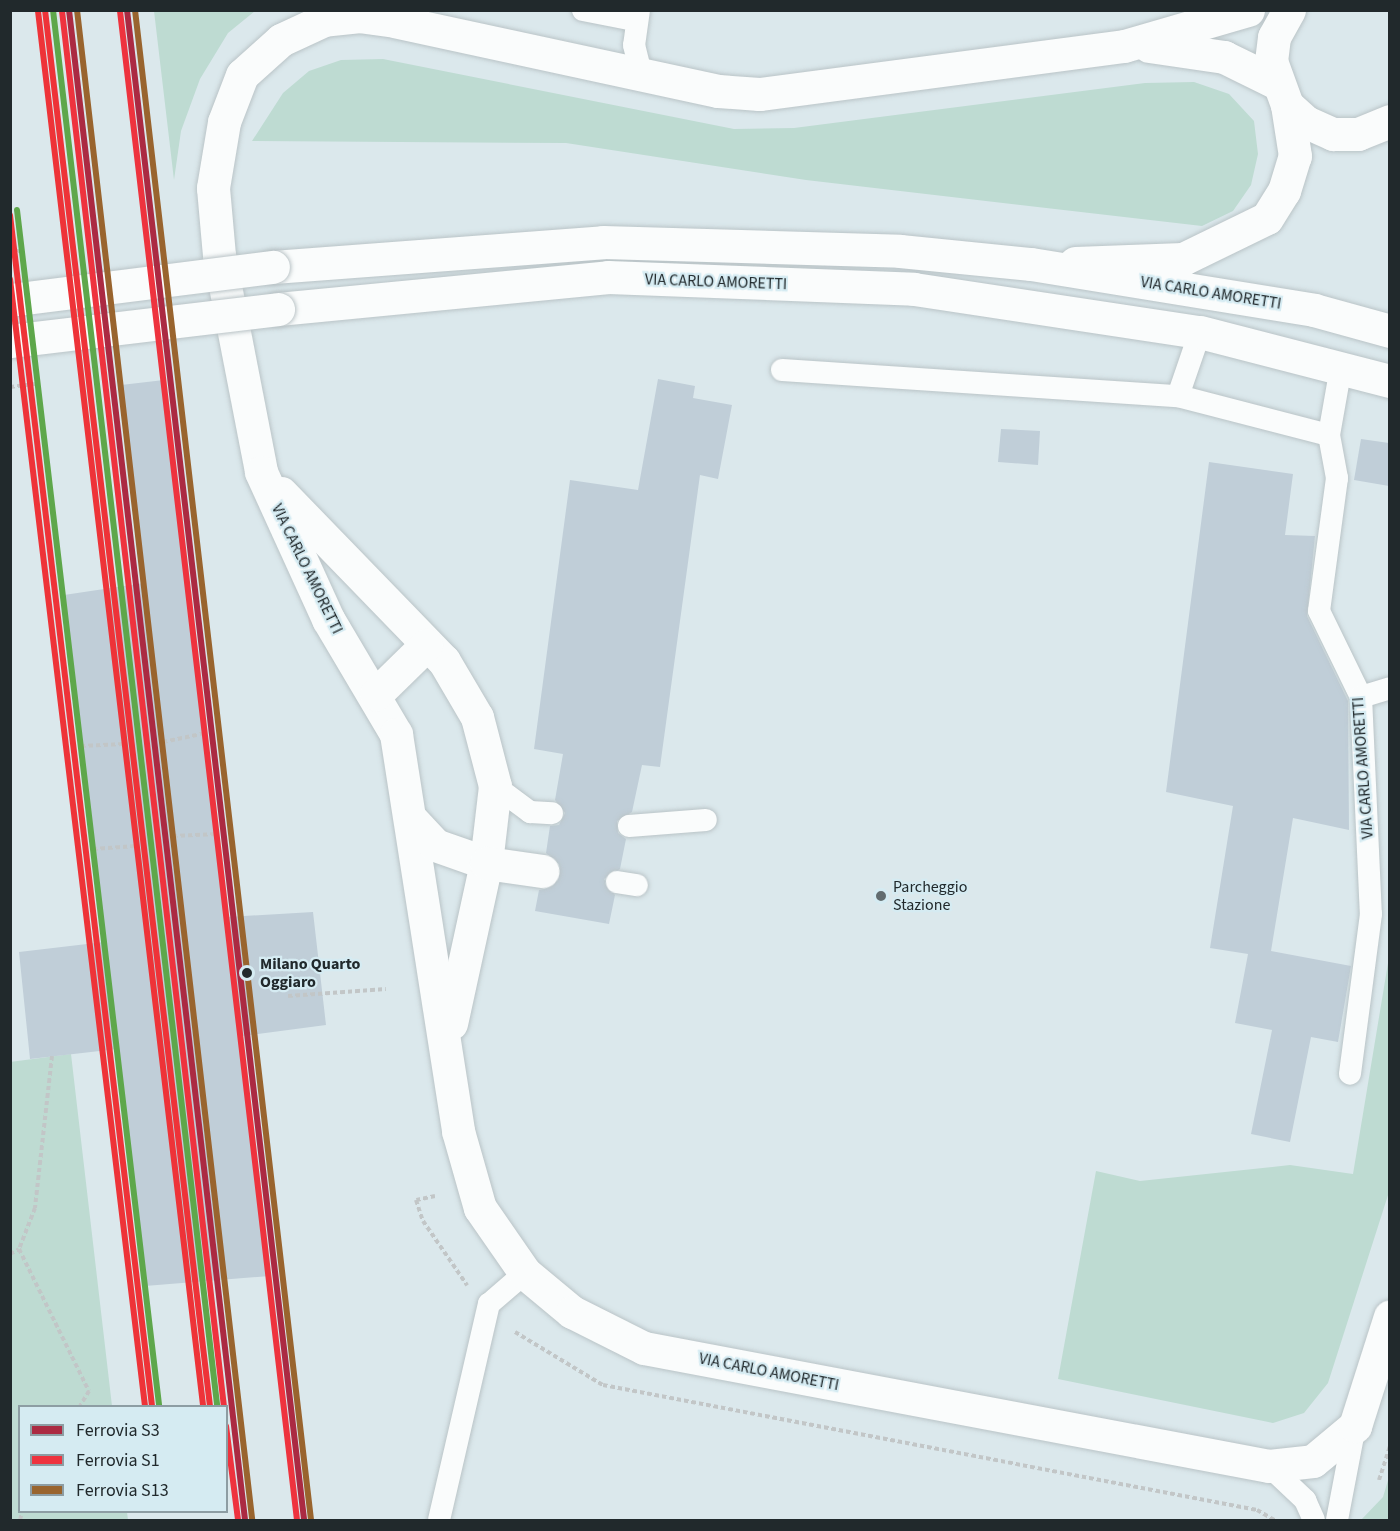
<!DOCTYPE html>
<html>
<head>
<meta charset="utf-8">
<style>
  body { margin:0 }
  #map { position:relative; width:1400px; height:1531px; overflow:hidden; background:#dbe8ec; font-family:"Source Sans 3",sans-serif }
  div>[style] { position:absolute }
  .green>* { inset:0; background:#bedbd2 }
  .building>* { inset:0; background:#c0ced8 }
  .path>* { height:4px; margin-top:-2px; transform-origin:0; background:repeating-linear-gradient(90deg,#c2c6c7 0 4.5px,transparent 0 7.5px) }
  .roads { filter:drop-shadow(0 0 2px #bac4c7) drop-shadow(0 0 2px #bac4c7) }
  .service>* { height:22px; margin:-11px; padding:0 11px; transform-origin:11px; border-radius:11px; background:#fafcfc }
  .minor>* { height:33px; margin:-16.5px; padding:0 16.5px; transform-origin:16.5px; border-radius:16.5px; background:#fafcfc }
  .tertiary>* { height:33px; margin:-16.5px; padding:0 16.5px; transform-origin:16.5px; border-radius:16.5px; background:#fafcfc }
  .bridges { filter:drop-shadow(0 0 2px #bac4c7) drop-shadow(0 0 2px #bac4c7) }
  .tertiary-bridge>* { height:33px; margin:-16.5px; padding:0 16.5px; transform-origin:16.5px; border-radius:16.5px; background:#fafcfc }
  .rail-1>* { height:6px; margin:-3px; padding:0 3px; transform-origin:3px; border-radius:3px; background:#ab2a42 }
  .rail-2>* { height:6px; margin:-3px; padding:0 3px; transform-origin:3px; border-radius:3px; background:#ee333e }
  .rail-3>* { height:6px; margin:-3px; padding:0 3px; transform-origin:3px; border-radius:3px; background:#99642e }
  .rail-4>* { height:6px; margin:-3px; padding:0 3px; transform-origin:3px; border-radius:3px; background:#ee3338 }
  .rail-5>* { height:6px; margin:-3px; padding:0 3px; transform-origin:3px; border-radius:3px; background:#ee3338 }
  .rail-6>* { height:6px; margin:-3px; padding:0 3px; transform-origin:3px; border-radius:3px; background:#5ea74b }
  .dots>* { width:16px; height:16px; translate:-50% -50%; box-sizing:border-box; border:3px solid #d5ebf2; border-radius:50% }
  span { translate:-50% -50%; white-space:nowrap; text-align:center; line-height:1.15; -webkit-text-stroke:4.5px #d5ebf2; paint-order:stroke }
  .street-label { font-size:16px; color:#21292c }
  .poi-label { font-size:16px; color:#21292c }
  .left { translate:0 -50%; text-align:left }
  .stop-label { font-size:16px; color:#21292c; font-weight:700 }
  .frame { position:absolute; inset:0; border:12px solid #21292c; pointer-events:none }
  .legend { position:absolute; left:18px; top:1405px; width:210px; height:108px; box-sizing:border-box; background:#d5ebf2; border:2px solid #8d9da3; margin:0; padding:8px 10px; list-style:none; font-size:18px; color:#21292c }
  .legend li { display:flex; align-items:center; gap:12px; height:30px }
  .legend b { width:30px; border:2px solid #8d9da3 }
</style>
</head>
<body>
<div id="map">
  <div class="green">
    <i style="clip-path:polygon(154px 11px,255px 11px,228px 33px,200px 79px,181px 131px,174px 180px)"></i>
    <i style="clip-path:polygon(383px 59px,734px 129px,794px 128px,1145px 83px,1194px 82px,1229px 94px,1254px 121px,1258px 154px,1251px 185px,1233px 211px,1202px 226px,806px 180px,566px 143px,252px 141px,283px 93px,309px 71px,341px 60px)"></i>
    <i style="clip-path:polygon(1389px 957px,1389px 1192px,1328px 1383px,1304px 1413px,1273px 1423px,1058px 1379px,1096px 1171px,1140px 1181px,1290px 1165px,1353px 1174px)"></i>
    <i style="clip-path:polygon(71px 1054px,112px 1406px,20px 1406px,20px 1512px,127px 1512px,128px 1520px,11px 1520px,10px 1062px)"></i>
    <i style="clip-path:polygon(1389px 1477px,1389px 1520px,1361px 1520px,1383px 1497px)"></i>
  </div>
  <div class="building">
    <i style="clip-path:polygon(658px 379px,695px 386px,693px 398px,732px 405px,718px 479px,700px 475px,660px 767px,642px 765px,632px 812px,617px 821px,618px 833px,626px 839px,620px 869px,604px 879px,615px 895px,609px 924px,535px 911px,539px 890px,549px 888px,560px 874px,559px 864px,546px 853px,550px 826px,559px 825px,565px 813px,555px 800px,563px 754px,534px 749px,570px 480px,638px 490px)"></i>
    <i style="clip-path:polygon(164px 380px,228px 917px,313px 912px,326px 1025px,242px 1036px,270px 1276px,145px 1286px,117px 1049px,30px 1059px,19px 952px,104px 942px,64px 595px,144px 583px,121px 385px)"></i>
    <i style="clip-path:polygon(1001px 429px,1040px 431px,1038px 465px,998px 462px)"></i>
    <i style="clip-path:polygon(1361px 439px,1389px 443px,1389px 486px,1354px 480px)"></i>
    <i style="clip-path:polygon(1209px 462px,1293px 474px,1285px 535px,1315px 536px,1307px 616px,1348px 701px,1349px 830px,1293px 818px,1271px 951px,1351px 966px,1338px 1042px,1311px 1037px,1290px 1142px,1251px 1134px,1272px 1030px,1235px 1023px,1248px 954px,1210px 948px,1233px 806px,1166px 792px)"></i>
  </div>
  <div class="path">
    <i style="left:10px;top:252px;width:9px;rotate:-6deg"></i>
    <i style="left:10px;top:387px;width:25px;rotate:-7deg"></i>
    <i style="left:163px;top:742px;width:44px;rotate:-11.8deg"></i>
    <i style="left:81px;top:746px;width:43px;rotate:-2.7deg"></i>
    <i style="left:173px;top:836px;width:45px;rotate:-2.5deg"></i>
    <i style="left:93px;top:849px;width:43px;rotate:-4deg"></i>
    <i style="left:288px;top:996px;width:98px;rotate:-4.1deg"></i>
    <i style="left:52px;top:1056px;width:153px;rotate:96.4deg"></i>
    <i style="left:35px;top:1208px;width:44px;rotate:111.3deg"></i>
    <i style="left:19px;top:1249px;width:158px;rotate:63.8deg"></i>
    <i style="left:89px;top:1391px;width:17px;rotate:121deg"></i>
    <i style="left:435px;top:1196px;width:19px;rotate:168deg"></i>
    <i style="left:416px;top:1200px;width:22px;rotate:72deg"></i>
    <i style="left:423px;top:1221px;width:78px;rotate:55.5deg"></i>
    <i style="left:10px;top:1254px;width:10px;rotate:-29deg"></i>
    <i style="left:515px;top:1332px;width:103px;rotate:31.1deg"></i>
    <i style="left:603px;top:1385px;width:666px;rotate:10.82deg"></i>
    <i style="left:1257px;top:1510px;width:20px;rotate:30deg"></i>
    <i style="left:1379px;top:1480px;width:35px;rotate:-72deg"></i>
    <i style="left:20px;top:1520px;width:8px;rotate:-76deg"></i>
  </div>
  <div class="roads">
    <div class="service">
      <i style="left:583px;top:10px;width:52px;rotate:11.1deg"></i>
      <i style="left:639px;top:10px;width:35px;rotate:98deg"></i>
      <i style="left:634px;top:45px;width:30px;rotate:76deg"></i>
      <i style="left:1341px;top:367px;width:69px;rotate:100deg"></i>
      <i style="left:1329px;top:435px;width:44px;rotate:79.5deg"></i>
      <i style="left:1337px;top:478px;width:134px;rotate:97.7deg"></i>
      <i style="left:1319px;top:611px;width:96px;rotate:64deg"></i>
      <i style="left:1361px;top:697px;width:217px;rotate:87.4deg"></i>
      <i style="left:1371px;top:914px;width:161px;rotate:97.5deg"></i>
      <i style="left:782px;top:370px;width:397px;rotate:3.8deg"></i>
      <i style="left:1178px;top:396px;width:156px;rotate:14.5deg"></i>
      <i style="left:1178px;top:396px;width:68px;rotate:-71deg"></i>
      <i style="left:1361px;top:697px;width:30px;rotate:-17deg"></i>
      <i style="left:495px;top:786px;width:44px;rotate:36.6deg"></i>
      <i style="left:530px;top:812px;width:22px;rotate:3deg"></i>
      <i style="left:629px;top:826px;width:77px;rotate:-4.5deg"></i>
      <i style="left:617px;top:882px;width:20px;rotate:9deg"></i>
      <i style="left:1269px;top:1466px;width:50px;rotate:43.4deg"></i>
      <i style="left:1305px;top:1500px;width:22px;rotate:66deg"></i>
      <i style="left:439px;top:1520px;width:222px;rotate:-77deg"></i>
      <i style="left:489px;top:1304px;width:48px;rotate:-40.7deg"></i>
      <i style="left:1337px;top:1520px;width:96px;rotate:-79.2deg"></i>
    </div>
    <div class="minor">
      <i style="left:1248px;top:10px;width:129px;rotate:163.8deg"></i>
      <i style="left:1124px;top:46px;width:368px;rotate:172.5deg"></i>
      <i style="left:759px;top:94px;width:41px;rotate:-175.8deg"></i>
      <i style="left:718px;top:91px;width:330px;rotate:-167.8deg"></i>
      <i style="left:395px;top:21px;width:35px;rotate:-172deg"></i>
      <i style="left:360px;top:16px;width:36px;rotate:174deg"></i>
      <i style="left:324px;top:20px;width:47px;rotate:155.1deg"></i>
      <i style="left:281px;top:40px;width:52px;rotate:138.1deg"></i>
      <i style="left:242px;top:75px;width:50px;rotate:111deg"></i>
      <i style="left:224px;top:122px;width:67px;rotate:99.5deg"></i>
      <i style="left:213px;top:188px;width:67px;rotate:84.9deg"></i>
      <i style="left:219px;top:255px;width:221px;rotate:79deg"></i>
      <i style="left:261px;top:472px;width:162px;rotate:65.5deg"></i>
      <i style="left:328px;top:619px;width:134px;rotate:59.4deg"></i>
      <i style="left:396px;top:734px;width:402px;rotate:81.1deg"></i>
      <i style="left:458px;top:1131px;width:80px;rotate:74.1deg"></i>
      <i style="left:480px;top:1208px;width:79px;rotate:55.3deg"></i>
      <i style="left:525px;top:1273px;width:61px;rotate:39.7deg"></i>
      <i style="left:572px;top:1312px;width:80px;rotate:26.6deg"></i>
      <i style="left:644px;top:1348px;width:636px;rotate:10.69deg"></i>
      <i style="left:1269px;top:1466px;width:44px;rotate:-6.5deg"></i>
      <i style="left:1313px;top:1461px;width:55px;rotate:-39.8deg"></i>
      <i style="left:1355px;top:1426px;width:115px;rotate:-72.3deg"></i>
      <i style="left:1289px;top:10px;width:31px;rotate:119deg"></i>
      <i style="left:1274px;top:37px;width:24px;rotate:97deg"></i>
      <i style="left:1271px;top:61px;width:47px;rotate:70deg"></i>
      <i style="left:1287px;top:105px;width:25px;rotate:42deg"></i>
      <i style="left:1306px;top:122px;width:30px;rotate:24deg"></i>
      <i style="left:1333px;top:134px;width:25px"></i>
      <i style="left:1358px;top:134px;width:35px;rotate:-22deg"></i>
      <i style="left:1149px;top:46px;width:76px;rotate:8.3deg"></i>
      <i style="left:1224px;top:57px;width:57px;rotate:26.1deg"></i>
      <i style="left:1075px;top:263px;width:108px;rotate:-2.1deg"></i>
      <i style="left:1183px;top:259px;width:93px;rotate:-26deg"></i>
      <i style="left:1267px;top:218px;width:32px;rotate:-58deg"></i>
      <i style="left:1284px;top:191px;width:37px;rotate:-73deg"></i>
      <i style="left:1295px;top:156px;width:52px;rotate:-98.9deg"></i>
      <i style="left:281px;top:493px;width:234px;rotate:45.9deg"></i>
      <i style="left:444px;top:661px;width:65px;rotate:59.5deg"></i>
      <i style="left:477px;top:717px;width:71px;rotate:75.4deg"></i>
      <i style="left:495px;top:786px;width:78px;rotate:96.7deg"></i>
      <i style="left:486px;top:863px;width:164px;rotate:102.3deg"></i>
      <i style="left:376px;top:694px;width:70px;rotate:-44.4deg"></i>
      <i style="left:411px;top:819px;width:35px;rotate:47deg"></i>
      <i style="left:435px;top:845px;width:54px;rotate:19.4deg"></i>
      <i style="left:486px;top:863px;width:57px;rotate:8.1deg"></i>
    </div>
    <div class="tertiary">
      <i style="left:273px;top:267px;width:331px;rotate:-4.3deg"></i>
      <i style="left:603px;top:242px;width:297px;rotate:1.7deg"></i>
      <i style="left:900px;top:251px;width:132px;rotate:5.7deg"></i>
      <i style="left:1031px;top:264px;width:287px;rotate:9.2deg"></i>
      <i style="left:1314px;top:310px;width:79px;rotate:15.4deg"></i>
      <i style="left:278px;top:309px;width:332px;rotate:-5.5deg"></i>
      <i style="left:608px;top:277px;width:306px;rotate:2.2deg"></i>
      <i style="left:914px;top:289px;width:289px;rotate:8.6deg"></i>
      <i style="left:1200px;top:332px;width:196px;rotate:14.5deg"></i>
    </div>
  </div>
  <div class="bridges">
    <div class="tertiary-bridge">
      <i style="left:10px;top:300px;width:265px;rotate:-7.2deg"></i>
      <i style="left:10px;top:341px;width:270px;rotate:-6.8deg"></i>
    </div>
  </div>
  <div class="rail-1">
    <i style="left:69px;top:10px;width:1520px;rotate:83.35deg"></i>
    <i style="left:127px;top:10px;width:1520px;rotate:83.31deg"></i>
  </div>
  <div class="rail-2">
    <i style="left:62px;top:11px;width:1404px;rotate:83.38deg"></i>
    <i style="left:120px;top:11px;width:1519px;rotate:83.31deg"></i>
    <i style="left:226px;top:1426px;width:95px;rotate:82.7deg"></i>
  </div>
  <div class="rail-3">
    <i style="left:77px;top:10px;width:1519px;rotate:83.38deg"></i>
    <i style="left:135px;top:10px;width:1519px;rotate:83.35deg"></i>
  </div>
  <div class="rail-4">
    <i style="left:45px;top:10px;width:1406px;rotate:83.26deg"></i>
    <i style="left:10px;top:215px;width:1199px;rotate:83.2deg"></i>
  </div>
  <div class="rail-5">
    <i style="left:38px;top:11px;width:1405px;rotate:83.25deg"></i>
    <i style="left:10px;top:279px;width:1135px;rotate:83.17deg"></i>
  </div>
  <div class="rail-6">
    <i style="left:53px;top:10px;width:1405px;rotate:83.29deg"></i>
    <i style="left:17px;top:210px;width:1203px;rotate:83.22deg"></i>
  </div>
  <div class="dots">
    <i style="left:881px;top:896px;background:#626c6f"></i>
    <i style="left:247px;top:973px;background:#21292c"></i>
  </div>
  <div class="street-label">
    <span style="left:716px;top:282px;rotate:2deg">VIA CARLO AMORETTI</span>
    <span style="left:1211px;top:293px;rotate:9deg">VIA CARLO AMORETTI</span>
    <span style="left:307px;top:569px;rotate:64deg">VIA CARLO AMORETTI</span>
    <span style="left:1363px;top:768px;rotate:-94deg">VIA CARLO AMORETTI</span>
    <span style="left:769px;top:1372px;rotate:11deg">VIA CARLO AMORETTI</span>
  </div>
  <div class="poi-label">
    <span class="left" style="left:893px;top:896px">Parcheggio<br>Stazione</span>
  </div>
  <div class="stop-label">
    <span class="left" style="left:260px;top:973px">Milano Quarto<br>Oggiaro</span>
  </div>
  <div class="frame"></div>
  <ul class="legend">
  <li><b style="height:8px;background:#ab2a42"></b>Ferrovia S3</li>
  <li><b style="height:8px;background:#ee333e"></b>Ferrovia S1</li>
  <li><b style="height:8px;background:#99642e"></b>Ferrovia S13</li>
  </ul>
</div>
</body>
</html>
